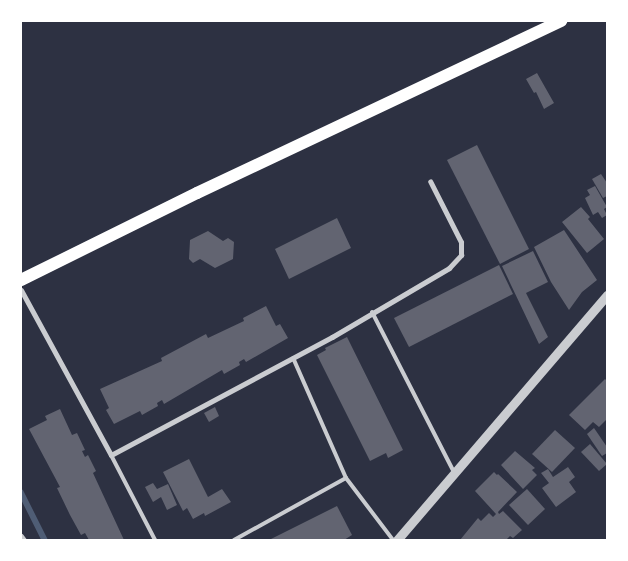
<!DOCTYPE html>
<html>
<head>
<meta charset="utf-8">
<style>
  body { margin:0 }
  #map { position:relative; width:628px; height:561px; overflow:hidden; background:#2d3142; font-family:Helvetica,sans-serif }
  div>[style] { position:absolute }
  .stream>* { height:5.5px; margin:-2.75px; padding:0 2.75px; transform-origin:2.75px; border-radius:2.75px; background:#4f5d75 }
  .building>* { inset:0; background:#626471 }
  .service>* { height:4px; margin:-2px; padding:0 2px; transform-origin:2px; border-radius:2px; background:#caccd0 }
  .minor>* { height:5px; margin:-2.5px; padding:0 2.5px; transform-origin:2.5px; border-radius:2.5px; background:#caccd0 }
  .tertiary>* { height:9px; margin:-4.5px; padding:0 4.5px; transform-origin:4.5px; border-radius:4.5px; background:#caccd0 }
  .trunk>* { height:12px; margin:-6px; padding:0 6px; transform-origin:6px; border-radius:6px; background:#fff }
  span { translate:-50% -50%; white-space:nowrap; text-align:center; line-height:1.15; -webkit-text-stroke:5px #fff; paint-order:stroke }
  .frame { position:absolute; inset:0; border:22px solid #fff; pointer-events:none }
</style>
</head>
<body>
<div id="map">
  <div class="stream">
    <i style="left:21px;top:492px;width:54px;rotate:63.4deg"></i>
  </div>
  <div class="building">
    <i style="clip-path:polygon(537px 73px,554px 103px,544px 109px,536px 92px,534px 93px,526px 79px)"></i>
    <i style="clip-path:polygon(477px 145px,529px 249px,500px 264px,447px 160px)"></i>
    <i style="clip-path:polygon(601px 174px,607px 183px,607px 196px,603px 198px,592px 179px)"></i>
    <i style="clip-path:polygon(595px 186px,607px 207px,604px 209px,607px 215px,602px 218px,598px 212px,593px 215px,585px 198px,590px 195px,587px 190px)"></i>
    <i style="clip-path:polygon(581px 207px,590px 217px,588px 219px,604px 239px,587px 253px,562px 222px)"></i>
    <i style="clip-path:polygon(337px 218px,351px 248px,289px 279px,275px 249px)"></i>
    <i style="clip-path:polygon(564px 230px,597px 280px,582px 292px,569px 310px,551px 282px,534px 247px)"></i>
    <i style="clip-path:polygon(208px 231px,223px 241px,228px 238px,234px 242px,233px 259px,215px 268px,200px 259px,193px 263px,189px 259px,190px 240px)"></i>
    <i style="clip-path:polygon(533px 251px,548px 282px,526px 293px,548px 337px,539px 344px,502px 266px)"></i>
    <i style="clip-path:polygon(499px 265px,513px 294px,409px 347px,394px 318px)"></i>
    <i style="clip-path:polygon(266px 306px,276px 326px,280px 324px,288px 338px,246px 362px,244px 359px,239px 362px,240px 365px,224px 374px,222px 370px,164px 404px,162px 400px,157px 403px,158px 406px,142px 415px,140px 411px,114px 424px,106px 410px,109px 408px,100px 389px,162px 361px,161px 358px,206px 334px,208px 338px,244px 321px,243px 318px)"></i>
    <i style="clip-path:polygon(347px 337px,403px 450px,388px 458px,386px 453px,370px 461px,317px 355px,326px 350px,325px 348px)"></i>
    <i style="clip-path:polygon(605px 379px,607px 381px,607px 419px,599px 427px,593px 422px,585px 430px,569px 415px)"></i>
    <i style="clip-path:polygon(215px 407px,219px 416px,209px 422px,204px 413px)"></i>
    <i style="clip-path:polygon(60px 409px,72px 435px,77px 433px,85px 450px,82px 451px,85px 457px,88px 455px,96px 471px,93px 473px,124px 540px,89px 540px,85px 533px,81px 535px,70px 515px,57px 488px,60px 487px,29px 429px,47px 420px,45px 416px)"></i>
    <i style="clip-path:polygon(594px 428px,607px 447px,607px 453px,602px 456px,587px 434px)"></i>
    <i style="clip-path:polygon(555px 430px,575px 448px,552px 472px,532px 454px)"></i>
    <i style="clip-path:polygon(590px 444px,607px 464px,599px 471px,581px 452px)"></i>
    <i style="clip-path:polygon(515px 451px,535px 468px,532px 470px,537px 475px,523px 489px,501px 465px)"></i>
    <i style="clip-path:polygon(189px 459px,208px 497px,222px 489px,231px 502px,205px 516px,204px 513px,193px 519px,187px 508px,183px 511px,163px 472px)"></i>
    <i style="clip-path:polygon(568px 467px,575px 477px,569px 482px,576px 492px,556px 507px,542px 488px,549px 483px,541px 473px,548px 469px,553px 477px)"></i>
    <i style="clip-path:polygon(494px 472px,497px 475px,498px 474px,517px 492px,498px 512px,499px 514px,503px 511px,522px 530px,513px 538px,510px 536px,506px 540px,460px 540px,478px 518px,481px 521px,489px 513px,493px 517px,496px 514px,475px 491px)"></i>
    <i style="clip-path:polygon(153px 483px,157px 489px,168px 484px,177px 505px,167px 510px,161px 497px,153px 502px,145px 487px)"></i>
    <i style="clip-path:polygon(527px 489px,545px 509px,528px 525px,509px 505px)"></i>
    <i style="clip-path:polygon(337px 506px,352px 535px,344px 540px,269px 540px)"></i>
  </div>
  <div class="service">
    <i style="left:372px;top:312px;width:180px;rotate:62.9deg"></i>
    <i style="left:111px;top:455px;width:96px;rotate:62.6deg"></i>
    <i style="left:346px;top:478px;width:78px;rotate:52.8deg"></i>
    <i style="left:234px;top:540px;width:128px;rotate:-29deg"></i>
    <i style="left:346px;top:478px;width:131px;rotate:-113.8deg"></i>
  </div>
  <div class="minor">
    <i style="left:21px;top:290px;width:188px;rotate:61.4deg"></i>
    <i style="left:111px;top:455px;width:251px;rotate:-28.1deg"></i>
    <i style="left:332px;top:337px;width:136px;rotate:-30.5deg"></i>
    <i style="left:449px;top:268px;width:18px;rotate:-47deg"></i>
    <i style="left:461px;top:255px;width:13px;rotate:-90deg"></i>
    <i style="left:461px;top:242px;width:68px;rotate:-116.9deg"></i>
    <i style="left:21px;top:536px;width:5px;rotate:53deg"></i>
  </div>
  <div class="tertiary">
    <i style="left:397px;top:540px;width:323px;rotate:-49.4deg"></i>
  </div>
  <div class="trunk">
    <i style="left:21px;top:280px;width:196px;rotate:-26.3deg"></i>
    <i style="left:197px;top:193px;width:403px;rotate:-25.3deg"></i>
  </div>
  <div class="frame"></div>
</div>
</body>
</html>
